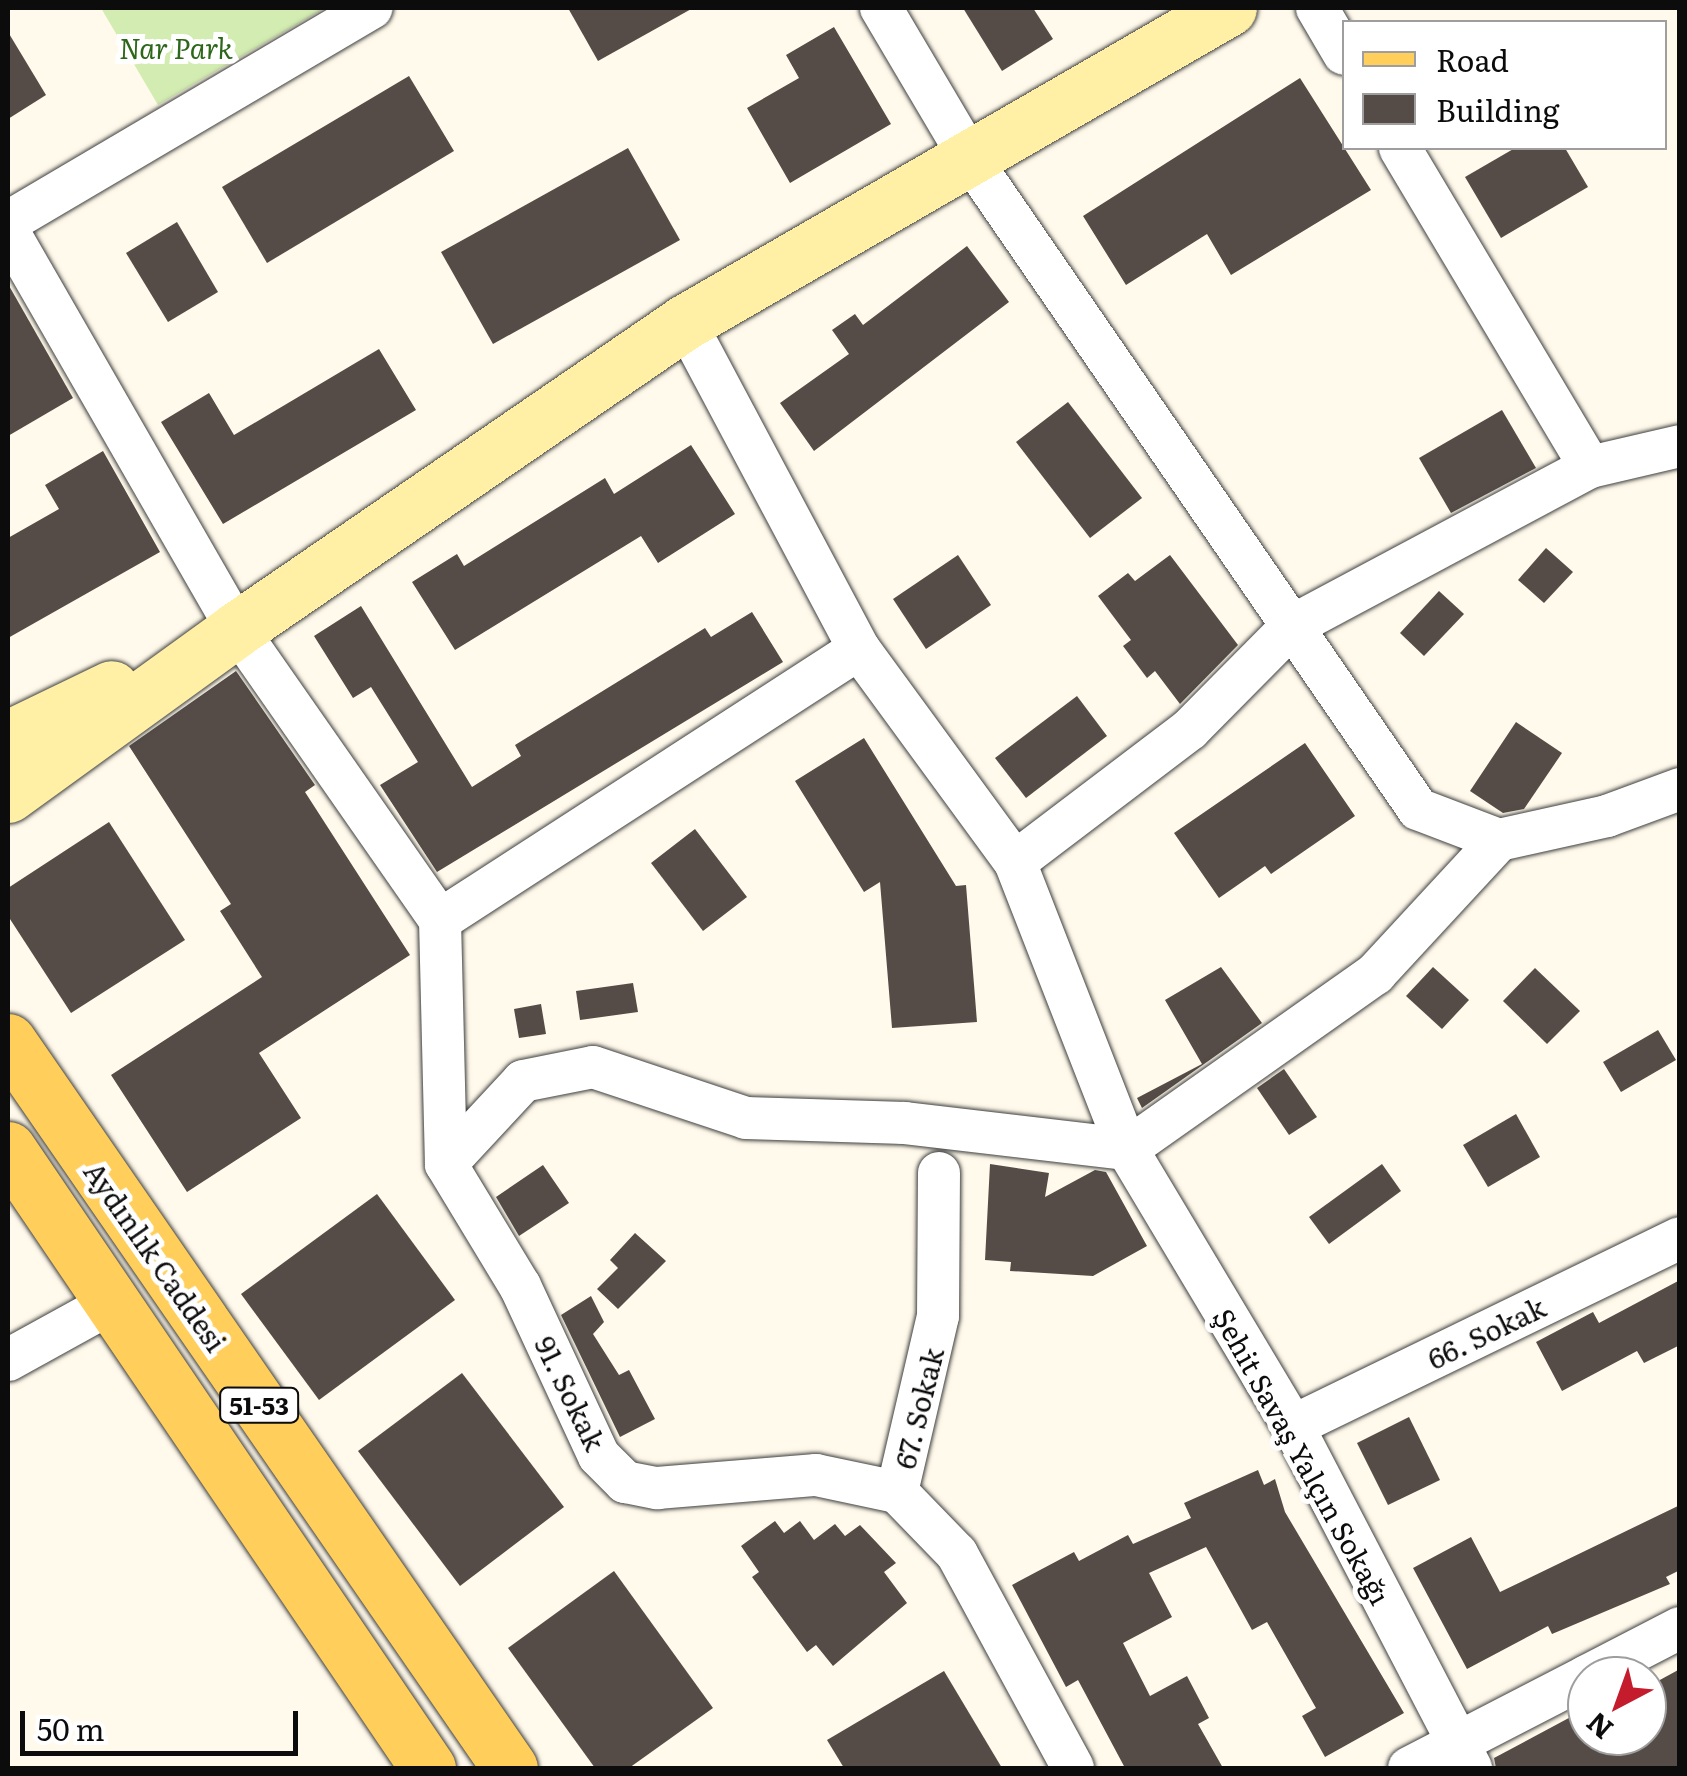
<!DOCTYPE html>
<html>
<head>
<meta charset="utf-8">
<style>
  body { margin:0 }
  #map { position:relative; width:1687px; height:1776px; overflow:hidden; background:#fffaeb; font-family:Literata,serif }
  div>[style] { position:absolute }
  .green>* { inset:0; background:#d3ecb2 }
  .building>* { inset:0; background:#554c48 }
  .roads { filter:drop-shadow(0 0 2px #3f3f3f) drop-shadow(0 0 2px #3f3f3f) }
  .street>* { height:42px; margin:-21px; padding:0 21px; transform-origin:21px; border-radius:21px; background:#fff }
  .secondary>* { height:55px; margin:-27.5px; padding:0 27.5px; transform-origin:27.5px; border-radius:27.5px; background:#fff0a6 }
  .primary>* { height:55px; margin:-27.5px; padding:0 27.5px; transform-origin:27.5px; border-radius:27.5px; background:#ffce5b }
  span { translate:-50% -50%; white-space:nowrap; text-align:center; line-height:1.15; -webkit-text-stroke:10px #fff; paint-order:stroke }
  .shield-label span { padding:2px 8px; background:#fff; border:2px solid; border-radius:8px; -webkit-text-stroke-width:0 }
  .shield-label { font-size:25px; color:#0c0c0c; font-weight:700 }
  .park-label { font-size:28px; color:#2d6719; font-style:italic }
  .street-label { font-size:28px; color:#0c0c0c }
  .frame { position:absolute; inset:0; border:10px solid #0c0c0c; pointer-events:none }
  .legend { position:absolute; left:1342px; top:20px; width:325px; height:130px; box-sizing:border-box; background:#fff; border:2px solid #9e9e9e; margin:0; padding:12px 18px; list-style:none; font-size:30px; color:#0c0c0c }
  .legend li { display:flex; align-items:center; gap:20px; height:50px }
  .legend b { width:50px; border:2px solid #9e9e9e }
  .north { position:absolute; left:1567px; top:1656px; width:100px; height:100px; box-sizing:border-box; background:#fff; border:2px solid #9e9e9e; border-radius:50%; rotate:221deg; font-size:28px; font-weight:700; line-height:40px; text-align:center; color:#0c0c0c }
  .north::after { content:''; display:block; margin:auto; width:35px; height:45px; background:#c41c2c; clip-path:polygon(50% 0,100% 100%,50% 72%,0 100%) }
  .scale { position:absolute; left:20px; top:1711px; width:278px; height:45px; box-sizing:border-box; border:5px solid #0c0c0c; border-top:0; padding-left:12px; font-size:30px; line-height:35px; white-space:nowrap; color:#0c0c0c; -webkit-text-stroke:8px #fff; paint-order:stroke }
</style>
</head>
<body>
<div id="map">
  <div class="green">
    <i style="clip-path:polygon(101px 8px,325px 8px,158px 105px)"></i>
  </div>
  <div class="building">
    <i style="clip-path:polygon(568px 8px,693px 8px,598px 61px)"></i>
    <i style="clip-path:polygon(963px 8px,1033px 8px,1053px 39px,1002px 71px)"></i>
    <i style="clip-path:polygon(834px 27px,891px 124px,790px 183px,747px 108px,799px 78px,786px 55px)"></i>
    <i style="clip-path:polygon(8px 32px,46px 95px,8px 119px)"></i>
    <i style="clip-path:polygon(409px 76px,454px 151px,267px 263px,222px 187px)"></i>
    <i style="clip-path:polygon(1300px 78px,1371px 190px,1231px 275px,1207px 234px,1126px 285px,1083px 216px)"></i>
    <i style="clip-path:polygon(628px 148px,680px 240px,493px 344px,441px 252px)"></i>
    <i style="clip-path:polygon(1515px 148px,1565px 148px,1588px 187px,1501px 238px,1465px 177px)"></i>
    <i style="clip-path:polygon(177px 222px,218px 292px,168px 322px,126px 253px)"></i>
    <i style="clip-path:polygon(967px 246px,1009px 302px,814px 451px,780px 403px,849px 354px,832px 330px,855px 314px,863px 325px)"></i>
    <i style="clip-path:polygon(8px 284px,73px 398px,8px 436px)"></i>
    <i style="clip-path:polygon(379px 349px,416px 410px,223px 524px,161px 422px,209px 393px,234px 435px)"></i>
    <i style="clip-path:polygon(1068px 402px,1142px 498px,1090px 538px,1016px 442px)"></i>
    <i style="clip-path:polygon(1502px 410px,1536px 468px,1451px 513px,1419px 458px)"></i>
    <i style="clip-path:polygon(691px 445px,735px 514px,658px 563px,641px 536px,455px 650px,412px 582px,457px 554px,464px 566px,605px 478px,614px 494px)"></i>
    <i style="clip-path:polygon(103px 451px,160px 552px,8px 638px,8px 538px,59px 509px,45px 485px)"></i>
    <i style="clip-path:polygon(1546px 548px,1573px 572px,1544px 603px,1518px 580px)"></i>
    <i style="clip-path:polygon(958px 555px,991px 605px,926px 649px,893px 599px)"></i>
    <i style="clip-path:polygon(1170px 555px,1238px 645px,1180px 704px,1155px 671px,1147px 678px,1123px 646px,1131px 640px,1098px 596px,1128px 573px,1135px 581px)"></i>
    <i style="clip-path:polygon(1439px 591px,1464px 614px,1424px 656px,1400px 633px)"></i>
    <i style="clip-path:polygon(361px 606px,472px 787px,521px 756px,515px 745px,705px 628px,711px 637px,752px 612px,783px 662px,437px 872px,380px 785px,418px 762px,371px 687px,353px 698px,314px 636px)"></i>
    <i style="clip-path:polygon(236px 671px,315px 785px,305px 792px,410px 955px,259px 1053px,301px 1118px,187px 1192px,111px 1075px,262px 977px,220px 911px,231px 904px,129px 746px)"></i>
    <i style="clip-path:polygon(1077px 696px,1107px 736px,1026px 798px,995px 758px)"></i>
    <i style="clip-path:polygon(1516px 722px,1562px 753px,1524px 809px,1503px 813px,1470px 791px)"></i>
    <i style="clip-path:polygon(864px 738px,956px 886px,966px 885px,977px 1022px,892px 1028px,880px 882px,864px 892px,795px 781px)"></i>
    <i style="clip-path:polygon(1305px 743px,1355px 816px,1271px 874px,1265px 866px,1219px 898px,1174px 833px)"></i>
    <i style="clip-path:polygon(109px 822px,185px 940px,71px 1013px,8px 916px,8px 888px)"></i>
    <i style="clip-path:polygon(695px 829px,747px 897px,703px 931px,651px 863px)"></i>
    <i style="clip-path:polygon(1221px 967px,1262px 1023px,1142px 1108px,1137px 1098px,1202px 1064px,1165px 1000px)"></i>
    <i style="clip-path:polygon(1433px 967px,1469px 1000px,1442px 1029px,1406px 996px)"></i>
    <i style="clip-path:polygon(1535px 968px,1580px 1011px,1547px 1044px,1503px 1001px)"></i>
    <i style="clip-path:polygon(633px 983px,638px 1012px,580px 1020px,576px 991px)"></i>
    <i style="clip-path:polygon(541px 1004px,546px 1034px,519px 1038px,514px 1009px)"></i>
    <i style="clip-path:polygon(1658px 1030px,1676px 1060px,1621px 1092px,1603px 1062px)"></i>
    <i style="clip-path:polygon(1284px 1069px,1317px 1117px,1289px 1135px,1257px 1088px)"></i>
    <i style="clip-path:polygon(1516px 1114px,1540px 1157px,1488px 1187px,1463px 1145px)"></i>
    <i style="clip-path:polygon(990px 1164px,1049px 1173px,1045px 1197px,1095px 1170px,1106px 1172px,1147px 1246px,1093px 1276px,1010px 1271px,1011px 1262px,985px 1260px)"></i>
    <i style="clip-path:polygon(1382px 1164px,1401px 1191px,1329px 1244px,1309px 1217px)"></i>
    <i style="clip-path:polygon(543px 1165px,569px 1203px,519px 1236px,496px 1197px)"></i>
    <i style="clip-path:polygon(377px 1194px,455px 1300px,319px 1400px,241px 1294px)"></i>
    <i style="clip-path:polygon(635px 1233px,666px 1261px,618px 1309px,597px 1289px,618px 1268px,610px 1260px)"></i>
    <i style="clip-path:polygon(1680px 1280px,1680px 1345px,1644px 1363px,1637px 1351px,1562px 1391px,1536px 1342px,1593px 1312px,1599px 1323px)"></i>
    <i style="clip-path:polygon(591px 1296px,604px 1322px,593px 1334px,619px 1375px,629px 1370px,655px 1419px,620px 1437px,561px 1315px)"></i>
    <i style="clip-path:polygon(462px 1373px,564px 1507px,460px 1586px,358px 1451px)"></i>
    <i style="clip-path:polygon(1409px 1417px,1440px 1480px,1388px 1505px,1357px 1443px)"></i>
    <i style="clip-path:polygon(1258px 1470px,1264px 1485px,1275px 1479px,1285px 1512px,1404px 1713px,1325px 1757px,1302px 1716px,1316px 1708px,1267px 1622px,1252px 1630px,1206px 1547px,1149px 1573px,1172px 1617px,1123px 1643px,1150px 1696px,1187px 1676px,1209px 1718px,1198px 1724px,1223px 1768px,1125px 1768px,1078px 1680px,1066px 1687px,1012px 1585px,1074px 1552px,1079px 1561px,1128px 1535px,1133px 1544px,1191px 1518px,1184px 1503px)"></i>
    <i style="clip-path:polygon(1680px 1505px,1680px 1570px,1666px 1577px,1670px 1584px,1552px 1634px,1548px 1626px,1467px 1669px,1413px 1568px,1471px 1537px,1500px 1592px)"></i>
    <i style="clip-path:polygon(775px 1521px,784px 1533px,800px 1521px,814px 1540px,835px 1524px,845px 1536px,860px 1525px,896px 1563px,884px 1572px,907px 1603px,833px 1666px,816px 1645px,807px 1652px,752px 1577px,759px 1572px,741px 1546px)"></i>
    <i style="clip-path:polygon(614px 1571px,713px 1708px,629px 1768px,595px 1768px,508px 1648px)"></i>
    <i style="clip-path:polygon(1680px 1669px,1680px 1768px,1496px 1768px,1494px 1758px,1580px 1712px,1587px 1736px,1647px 1736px,1647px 1687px)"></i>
    <i style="clip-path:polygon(944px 1671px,1002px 1768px,844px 1768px,827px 1740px)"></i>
  </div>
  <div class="roads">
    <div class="street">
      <i style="left:881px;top:8px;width:177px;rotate:59.4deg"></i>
      <i style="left:971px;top:160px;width:788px;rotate:55.44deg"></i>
      <i style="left:1418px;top:809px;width:87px;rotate:20.9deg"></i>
      <i style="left:1317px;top:8px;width:53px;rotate:59.6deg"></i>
      <i style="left:8px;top:222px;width:422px;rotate:-30.5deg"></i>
      <i style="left:8px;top:231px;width:459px;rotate:60.1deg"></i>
      <i style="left:237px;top:629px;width:355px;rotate:55.1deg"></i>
      <i style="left:440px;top:920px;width:244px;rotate:88.6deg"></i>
      <i style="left:1590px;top:467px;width:92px;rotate:-13.1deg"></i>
      <i style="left:859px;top:649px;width:264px;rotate:53.8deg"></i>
      <i style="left:1015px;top:862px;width:308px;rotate:68.7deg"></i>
      <i style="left:1127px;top:1149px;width:323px;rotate:59.1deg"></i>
      <i style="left:1293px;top:1426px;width:386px;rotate:62.5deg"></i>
      <i style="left:1015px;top:862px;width:220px;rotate:-37.2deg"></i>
      <i style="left:1190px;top:729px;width:145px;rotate:-45.3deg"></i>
      <i style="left:1292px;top:626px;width:338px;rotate:-28.1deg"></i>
      <i style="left:1590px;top:467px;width:371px;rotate:-120.8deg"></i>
      <i style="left:440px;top:920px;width:499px;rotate:-32.9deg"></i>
      <i style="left:859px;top:649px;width:370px;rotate:-118deg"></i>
      <i style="left:446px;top:1164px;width:113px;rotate:-47.1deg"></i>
      <i style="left:523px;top:1081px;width:71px;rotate:-11.3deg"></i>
      <i style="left:593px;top:1067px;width:161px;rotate:18.4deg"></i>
      <i style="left:746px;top:1118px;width:159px;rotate:1.8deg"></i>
      <i style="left:905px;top:1123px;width:224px;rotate:6.7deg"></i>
      <i style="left:1127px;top:1149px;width:304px;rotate:-35.2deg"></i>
      <i style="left:1375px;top:974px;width:183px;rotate:-47.2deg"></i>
      <i style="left:1499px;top:840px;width:111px;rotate:-12.5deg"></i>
      <i style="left:1607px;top:816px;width:78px;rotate:-20.3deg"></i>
      <i style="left:446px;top:1164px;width:143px;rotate:58.8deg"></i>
      <i style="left:520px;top:1286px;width:187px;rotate:65.1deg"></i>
      <i style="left:599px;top:1456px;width:37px;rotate:45deg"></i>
      <i style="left:625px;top:1482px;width:33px;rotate:11deg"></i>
      <i style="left:657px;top:1488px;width:160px;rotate:-4.7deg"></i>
      <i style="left:816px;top:1475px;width:83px;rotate:11.9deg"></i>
      <i style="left:939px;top:1173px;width:143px;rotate:90.4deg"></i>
      <i style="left:938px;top:1316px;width:181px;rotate:103.1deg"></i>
      <i style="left:897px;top:1492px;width:86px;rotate:45.9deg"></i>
      <i style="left:957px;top:1554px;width:243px;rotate:61.5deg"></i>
      <i style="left:8px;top:1360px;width:122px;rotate:-28.9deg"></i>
      <i style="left:1293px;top:1426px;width:430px;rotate:-25.9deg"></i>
      <i style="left:1587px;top:1676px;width:105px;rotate:-27.3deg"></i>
      <i style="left:1409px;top:1768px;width:200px;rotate:-27.3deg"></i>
    </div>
    <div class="secondary">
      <i style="left:8px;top:738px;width:115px;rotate:-25.7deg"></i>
      <i style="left:8px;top:795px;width:283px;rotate:-35.9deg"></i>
      <i style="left:237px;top:629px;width:543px;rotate:-34.42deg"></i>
      <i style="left:685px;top:322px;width:628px;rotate:-29.99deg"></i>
    </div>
    <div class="primary">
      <i style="left:8px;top:1041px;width:883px;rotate:55.37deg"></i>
      <i style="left:8px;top:1149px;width:748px;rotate:55.84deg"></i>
    </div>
  </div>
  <div class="shield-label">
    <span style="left:259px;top:1405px">51-53</span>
  </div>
  <div class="park-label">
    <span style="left:176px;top:47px">Nar Park</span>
  </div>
  <div class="street-label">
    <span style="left:156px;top:1256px;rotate:55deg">Aydınlık Caddesi</span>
    <span style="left:1486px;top:1332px;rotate:-26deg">66. Sokak</span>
    <span style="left:571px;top:1393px;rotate:64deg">91. Sokak</span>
    <span style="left:918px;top:1408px;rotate:-76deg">67. Sokak</span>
    <span style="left:1303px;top:1456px;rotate:61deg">Şehit Savaş Yalçın Sokağı</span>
  </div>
  <div class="frame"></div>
  <ul class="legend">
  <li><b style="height:12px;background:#ffce5b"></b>Road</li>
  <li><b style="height:28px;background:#554c48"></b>Building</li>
  </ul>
  <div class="north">N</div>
  <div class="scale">50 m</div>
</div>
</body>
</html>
